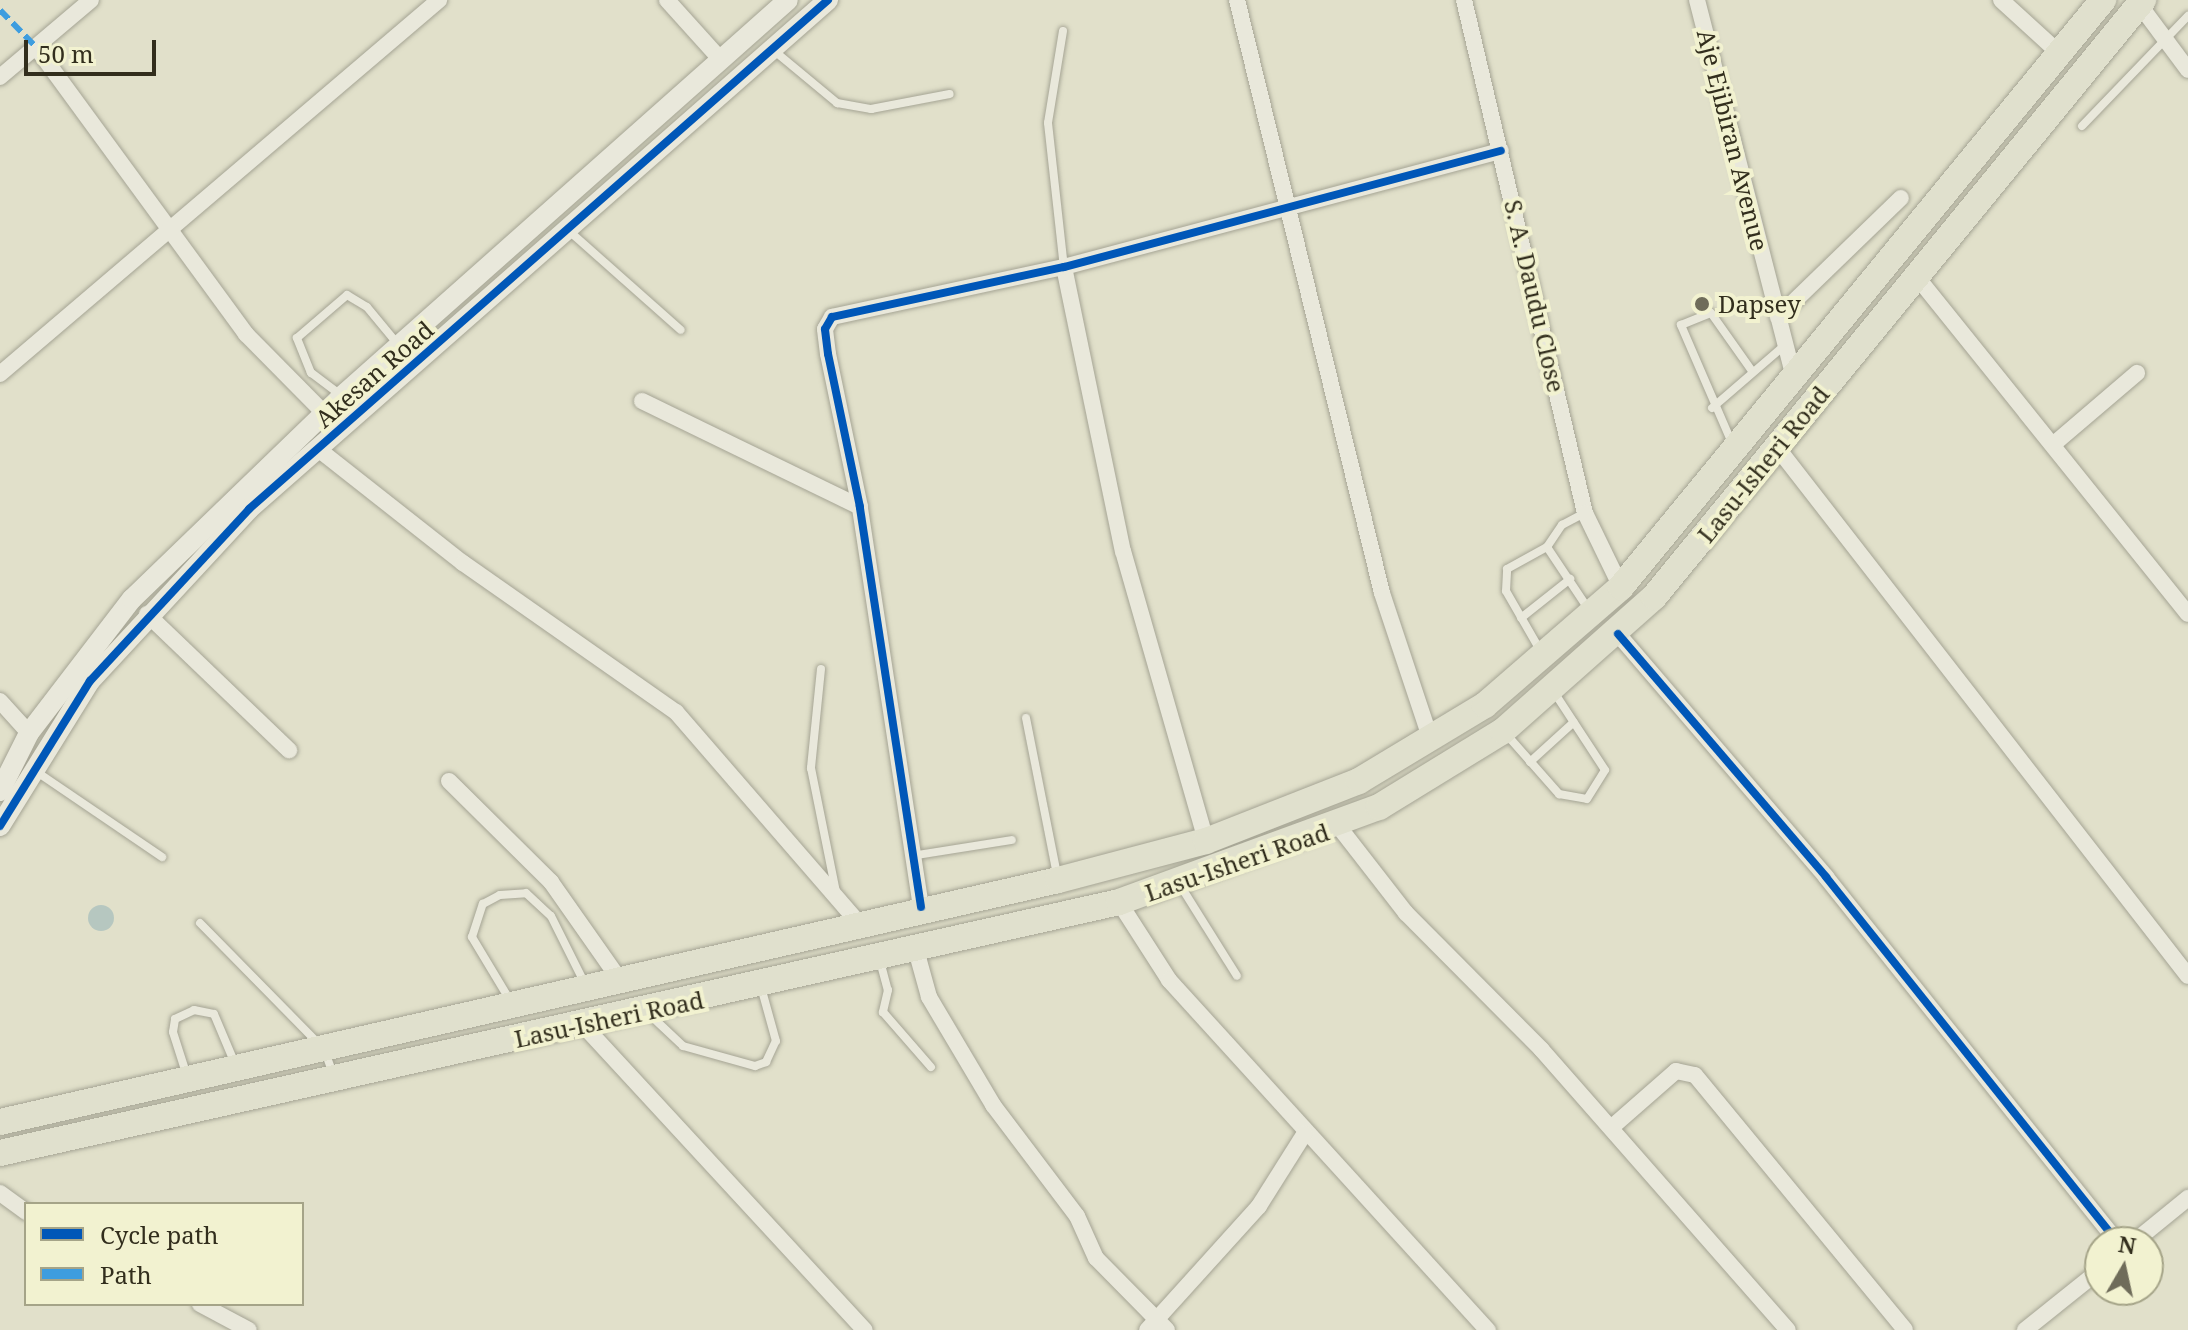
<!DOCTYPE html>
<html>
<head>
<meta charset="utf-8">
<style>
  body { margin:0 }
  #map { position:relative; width:2188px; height:1330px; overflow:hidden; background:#e1e0ca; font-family:"Noto Serif",serif }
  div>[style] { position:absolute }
  .water>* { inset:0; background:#b6c7c0 }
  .round { border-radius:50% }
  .roads { filter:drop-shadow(0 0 2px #a5a494) drop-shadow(0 0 2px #a5a494) }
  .service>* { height:8px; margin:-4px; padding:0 4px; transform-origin:4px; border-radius:4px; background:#e9e8db }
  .minor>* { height:16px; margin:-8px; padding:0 8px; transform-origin:8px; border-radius:8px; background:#e9e8db }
  .tertiary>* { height:20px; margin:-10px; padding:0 10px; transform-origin:10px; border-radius:10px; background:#e9e8db }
  .primary>* { height:26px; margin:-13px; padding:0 13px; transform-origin:13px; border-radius:13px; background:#e0e0cd }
  .quiet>* { height:6px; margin-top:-3px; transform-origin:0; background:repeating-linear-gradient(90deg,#3e9ddf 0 12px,transparent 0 18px) }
  .cycleway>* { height:8px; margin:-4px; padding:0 4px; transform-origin:4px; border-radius:4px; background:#0057b8 }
  .dots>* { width:22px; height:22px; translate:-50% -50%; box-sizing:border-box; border:4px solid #f2f2d0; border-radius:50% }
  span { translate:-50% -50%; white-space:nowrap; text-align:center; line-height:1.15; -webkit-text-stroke:8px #f2f2d0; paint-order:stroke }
  .street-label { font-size:24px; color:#322e1d }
  .poi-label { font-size:24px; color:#322e1d }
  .left { translate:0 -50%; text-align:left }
  .legend { position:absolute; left:24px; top:1202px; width:280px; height:104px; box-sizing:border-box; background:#f2f2d0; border:2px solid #a5a488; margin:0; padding:10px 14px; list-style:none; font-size:24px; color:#322e1d }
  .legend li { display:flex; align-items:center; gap:16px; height:40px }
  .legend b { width:40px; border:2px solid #a5a488 }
  .north { position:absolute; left:2084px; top:1226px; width:80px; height:80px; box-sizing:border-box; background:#f2f2d0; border:2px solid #a5a488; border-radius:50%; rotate:9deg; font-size:22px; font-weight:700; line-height:32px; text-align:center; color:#322e1d }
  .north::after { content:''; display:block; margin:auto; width:28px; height:36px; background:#6f6c5a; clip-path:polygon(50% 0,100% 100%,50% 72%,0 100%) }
  .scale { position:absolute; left:24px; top:40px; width:132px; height:36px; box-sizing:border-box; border:4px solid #322e1d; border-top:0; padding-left:10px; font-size:24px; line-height:28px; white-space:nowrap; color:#322e1d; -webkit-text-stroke:6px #f2f2d0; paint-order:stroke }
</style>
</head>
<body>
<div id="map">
  <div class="water">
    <i class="round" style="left:88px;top:905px;width:26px;height:26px"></i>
  </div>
  <div class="roads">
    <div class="service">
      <i style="left:1063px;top:31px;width:93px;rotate:99.3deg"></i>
      <i style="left:1048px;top:123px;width:145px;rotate:83.7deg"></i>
      <i style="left:772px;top:49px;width:85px;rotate:39.7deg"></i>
      <i style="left:837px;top:103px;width:35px;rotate:10deg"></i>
      <i style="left:871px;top:109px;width:80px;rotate:-10.8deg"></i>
      <i style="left:2082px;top:126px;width:153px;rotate:-46.1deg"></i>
      <i style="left:569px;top:231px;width:149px;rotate:41.5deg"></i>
      <i style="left:342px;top:396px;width:39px;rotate:-143deg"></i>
      <i style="left:311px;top:373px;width:38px;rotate:-112deg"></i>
      <i style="left:297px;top:338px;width:66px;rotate:-40.7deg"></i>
      <i style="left:347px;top:295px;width:23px;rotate:31deg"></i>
      <i style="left:367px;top:307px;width:75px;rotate:50.4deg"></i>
      <i style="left:1712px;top:408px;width:96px;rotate:-40.8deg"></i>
      <i style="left:1732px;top:443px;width:129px;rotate:-113.4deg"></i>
      <i style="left:1681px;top:325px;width:32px;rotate:-22deg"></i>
      <i style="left:1711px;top:313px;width:71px;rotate:54.7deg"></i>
      <i style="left:1547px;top:547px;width:27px;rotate:-56deg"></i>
      <i style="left:1562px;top:525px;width:26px;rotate:-28deg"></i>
      <i style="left:1521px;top:618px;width:63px;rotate:-38.5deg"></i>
      <i style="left:1540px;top:650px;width:68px;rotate:-120deg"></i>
      <i style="left:1506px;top:591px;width:22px;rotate:-87deg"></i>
      <i style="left:1507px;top:569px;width:46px;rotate:-28.8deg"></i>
      <i style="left:1547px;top:547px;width:76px;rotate:56.3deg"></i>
      <i style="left:821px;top:669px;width:100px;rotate:95.8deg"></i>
      <i style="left:811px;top:768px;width:126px;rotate:78.6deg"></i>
      <i style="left:1026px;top:718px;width:160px;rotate:78.8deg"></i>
      <i style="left:1507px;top:735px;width:79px;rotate:48.6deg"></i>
      <i style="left:1559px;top:794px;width:28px;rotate:10deg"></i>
      <i style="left:1587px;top:799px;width:34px;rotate:-58deg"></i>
      <i style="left:1605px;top:770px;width:93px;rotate:-123.2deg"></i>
      <i style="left:1530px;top:762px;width:59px;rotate:-42.3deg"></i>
      <i style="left:34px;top:770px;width:155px;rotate:34.2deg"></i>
      <i style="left:911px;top:856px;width:102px;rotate:-9deg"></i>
      <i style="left:1180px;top:885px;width:107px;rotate:57.9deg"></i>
      <i style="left:200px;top:923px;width:177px;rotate:45.5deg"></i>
      <i style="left:324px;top:1049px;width:27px;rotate:70deg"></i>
      <i style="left:880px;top:961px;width:30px;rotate:75deg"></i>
      <i style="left:888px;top:990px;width:23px;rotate:103deg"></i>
      <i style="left:883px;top:1012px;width:73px;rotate:48.9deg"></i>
      <i style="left:511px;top:1002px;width:76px;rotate:-121deg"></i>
      <i style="left:472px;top:937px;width:35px;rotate:-72deg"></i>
      <i style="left:483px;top:904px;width:19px;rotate:-28deg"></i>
      <i style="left:500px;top:895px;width:26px;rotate:-4deg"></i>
      <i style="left:526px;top:893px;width:34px;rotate:43deg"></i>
      <i style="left:551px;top:916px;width:76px;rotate:63.4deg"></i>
      <i style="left:648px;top:1013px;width:48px;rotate:43.3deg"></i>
      <i style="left:683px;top:1046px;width:75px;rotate:15.5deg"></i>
      <i style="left:755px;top:1066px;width:12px;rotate:-20deg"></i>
      <i style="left:766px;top:1062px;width:23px;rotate:-65deg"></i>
      <i style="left:776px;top:1041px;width:56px;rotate:-105.5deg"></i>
      <i style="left:187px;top:1076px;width:46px;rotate:-107.7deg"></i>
      <i style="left:173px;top:1032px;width:13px;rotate:-81deg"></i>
      <i style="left:175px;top:1019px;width:21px;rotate:-25deg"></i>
      <i style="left:194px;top:1010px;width:20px;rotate:11deg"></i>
      <i style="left:214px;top:1014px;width:56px;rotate:67.1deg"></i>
    </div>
    <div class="minor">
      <i style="left:667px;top:0;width:81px;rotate:48deg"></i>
      <i style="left:1237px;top:0;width:610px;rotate:76.26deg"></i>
      <i style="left:1382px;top:593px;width:155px;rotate:71.6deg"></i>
      <i style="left:1464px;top:0;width:527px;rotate:76.73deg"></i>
      <i style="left:1585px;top:513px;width:82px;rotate:64.1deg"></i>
      <i style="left:1697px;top:0;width:386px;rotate:75.6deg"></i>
      <i style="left:2001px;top:0;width:79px;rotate:42.4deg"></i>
      <i style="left:2139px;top:4px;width:82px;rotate:53.4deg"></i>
      <i style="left:36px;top:47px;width:356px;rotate:53.8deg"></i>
      <i style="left:246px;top:334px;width:112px;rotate:45.4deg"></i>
      <i style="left:0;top:77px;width:119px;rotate:-40.2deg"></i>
      <i style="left:1064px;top:267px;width:290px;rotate:78.3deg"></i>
      <i style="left:1123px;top:551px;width:302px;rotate:74deg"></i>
      <i style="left:1917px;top:277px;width:432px;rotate:51.2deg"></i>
      <i style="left:1778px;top:317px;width:171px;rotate:-44.1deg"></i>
      <i style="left:0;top:374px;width:577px;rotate:-40.43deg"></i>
      <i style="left:642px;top:401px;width:242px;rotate:25.9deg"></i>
      <i style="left:2055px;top:443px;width:108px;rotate:-40.5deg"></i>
      <i style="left:1776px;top:446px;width:671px;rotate:52.14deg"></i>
      <i style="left:318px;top:449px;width:184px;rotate:38.2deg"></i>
      <i style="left:463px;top:563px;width:260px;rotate:35deg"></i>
      <i style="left:676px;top:712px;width:278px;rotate:49.1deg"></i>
      <i style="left:147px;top:614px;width:197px;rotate:43.8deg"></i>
      <i style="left:1618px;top:634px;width:320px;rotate:49.4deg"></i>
      <i style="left:1826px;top:877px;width:467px;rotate:51.4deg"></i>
      <i style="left:0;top:701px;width:43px;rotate:47.8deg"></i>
      <i style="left:449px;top:781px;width:144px;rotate:44.7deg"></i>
      <i style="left:551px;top:882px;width:115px;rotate:54.9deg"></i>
      <i style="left:1339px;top:827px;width:109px;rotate:52.1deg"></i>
      <i style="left:1406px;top:913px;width:192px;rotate:45.2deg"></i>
      <i style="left:1541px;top:1049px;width:374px;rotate:48.7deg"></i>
      <i style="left:1119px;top:902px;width:93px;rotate:57.3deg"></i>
      <i style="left:1169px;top:980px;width:474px;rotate:47.7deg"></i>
      <i style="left:921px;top:907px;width:405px;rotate:-98.7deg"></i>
      <i style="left:860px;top:507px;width:156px;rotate:-101.8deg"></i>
      <i style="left:828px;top:354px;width:25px;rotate:-97deg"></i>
      <i style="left:825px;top:329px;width:14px;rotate:-60deg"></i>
      <i style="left:832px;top:317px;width:237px;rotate:-12.2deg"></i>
      <i style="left:1064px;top:267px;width:452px;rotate:-14.9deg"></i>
      <i style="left:916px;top:950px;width:49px;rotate:74.5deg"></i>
      <i style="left:929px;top:997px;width:126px;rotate:59.3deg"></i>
      <i style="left:993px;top:1105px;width:139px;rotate:52.9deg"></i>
      <i style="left:1077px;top:1216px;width:46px;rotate:65.7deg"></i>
      <i style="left:1096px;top:1258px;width:101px;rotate:45.4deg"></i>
      <i style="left:584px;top:1026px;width:414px;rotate:47.3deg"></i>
      <i style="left:1612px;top:1127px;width:85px;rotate:-41.2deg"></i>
      <i style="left:1676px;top:1071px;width:19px;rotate:12deg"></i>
      <i style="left:1695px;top:1075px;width:330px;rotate:50.5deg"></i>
      <i style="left:0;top:1193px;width:32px;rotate:36deg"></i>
      <i style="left:2134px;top:1242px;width:70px;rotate:-39.2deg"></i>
      <i style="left:200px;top:1304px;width:55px;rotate:28deg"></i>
      <i style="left:1147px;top:1330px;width:167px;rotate:-47.9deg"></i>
      <i style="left:1259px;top:1206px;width:86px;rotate:-57.8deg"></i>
      <i style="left:2025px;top:1330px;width:96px;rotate:-38.7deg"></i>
    </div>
    <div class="tertiary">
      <i style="left:0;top:791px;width:65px;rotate:-63.4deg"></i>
      <i style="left:29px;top:733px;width:169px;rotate:-52.5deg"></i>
      <i style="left:132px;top:599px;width:292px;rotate:-44deg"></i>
      <i style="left:342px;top:396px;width:596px;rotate:-41.6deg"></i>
      <i style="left:0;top:826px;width:171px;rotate:-58.2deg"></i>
      <i style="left:90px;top:681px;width:234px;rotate:-47.2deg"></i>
      <i style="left:249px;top:509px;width:771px;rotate:-41.32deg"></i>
    </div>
    <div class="primary">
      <i style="left:0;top:1122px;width:1085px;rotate:-12.88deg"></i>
      <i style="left:1058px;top:880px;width:153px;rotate:-14.8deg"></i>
      <i style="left:1206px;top:841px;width:164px;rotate:-21.4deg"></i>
      <i style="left:1359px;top:781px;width:147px;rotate:-31.1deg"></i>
      <i style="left:1485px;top:705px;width:180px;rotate:-40.9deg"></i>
      <i style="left:1621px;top:587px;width:760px;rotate:-50.61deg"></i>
      <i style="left:0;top:1153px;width:1147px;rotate:-12.64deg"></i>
      <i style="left:1119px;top:902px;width:277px;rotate:-20.1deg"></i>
      <i style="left:1379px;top:807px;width:145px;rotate:-31.5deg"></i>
      <i style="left:1503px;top:731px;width:202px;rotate:-41.6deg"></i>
      <i style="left:1654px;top:597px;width:772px;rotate:-50.68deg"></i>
    </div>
  </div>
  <div class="quiet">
    <i style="left:0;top:10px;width:52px;rotate:45.8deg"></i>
  </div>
  <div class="cycleway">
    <i style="left:1618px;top:634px;width:320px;rotate:49.4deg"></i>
    <i style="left:1826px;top:877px;width:467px;rotate:51.4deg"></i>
    <i style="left:0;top:826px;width:171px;rotate:-58.2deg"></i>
    <i style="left:90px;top:681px;width:234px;rotate:-47.2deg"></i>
    <i style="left:249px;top:509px;width:771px;rotate:-41.32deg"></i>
    <i style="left:921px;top:907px;width:405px;rotate:-98.7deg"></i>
    <i style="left:860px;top:507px;width:156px;rotate:-101.8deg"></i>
    <i style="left:828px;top:354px;width:25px;rotate:-97deg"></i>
    <i style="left:825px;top:329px;width:14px;rotate:-60deg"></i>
    <i style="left:832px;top:317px;width:237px;rotate:-12.2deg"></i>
    <i style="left:1064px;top:267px;width:452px;rotate:-14.9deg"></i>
  </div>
  <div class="dots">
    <i style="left:1702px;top:304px;background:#6f6c5a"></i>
  </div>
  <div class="street-label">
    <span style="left:1733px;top:140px;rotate:76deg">Aje Ejibiran Avenue</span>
    <span style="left:1535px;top:296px;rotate:77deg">S. A. Daudu Close</span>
    <span style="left:374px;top:374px;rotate:-41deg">Akesan Road</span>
    <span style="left:1763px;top:464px;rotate:-51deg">Lasu-Isheri Road</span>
    <span style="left:1237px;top:862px;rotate:-19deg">Lasu-Isheri Road</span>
    <span style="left:609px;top:1019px;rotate:-12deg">Lasu-Isheri Road</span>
  </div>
  <div class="poi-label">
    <span class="left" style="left:1718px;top:304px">Dapsey</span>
  </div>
  <ul class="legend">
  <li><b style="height:10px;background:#0057b8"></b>Cycle path</li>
  <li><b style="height:10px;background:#3e9ddf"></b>Path</li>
  </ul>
  <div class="north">N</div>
  <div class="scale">50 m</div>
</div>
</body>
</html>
